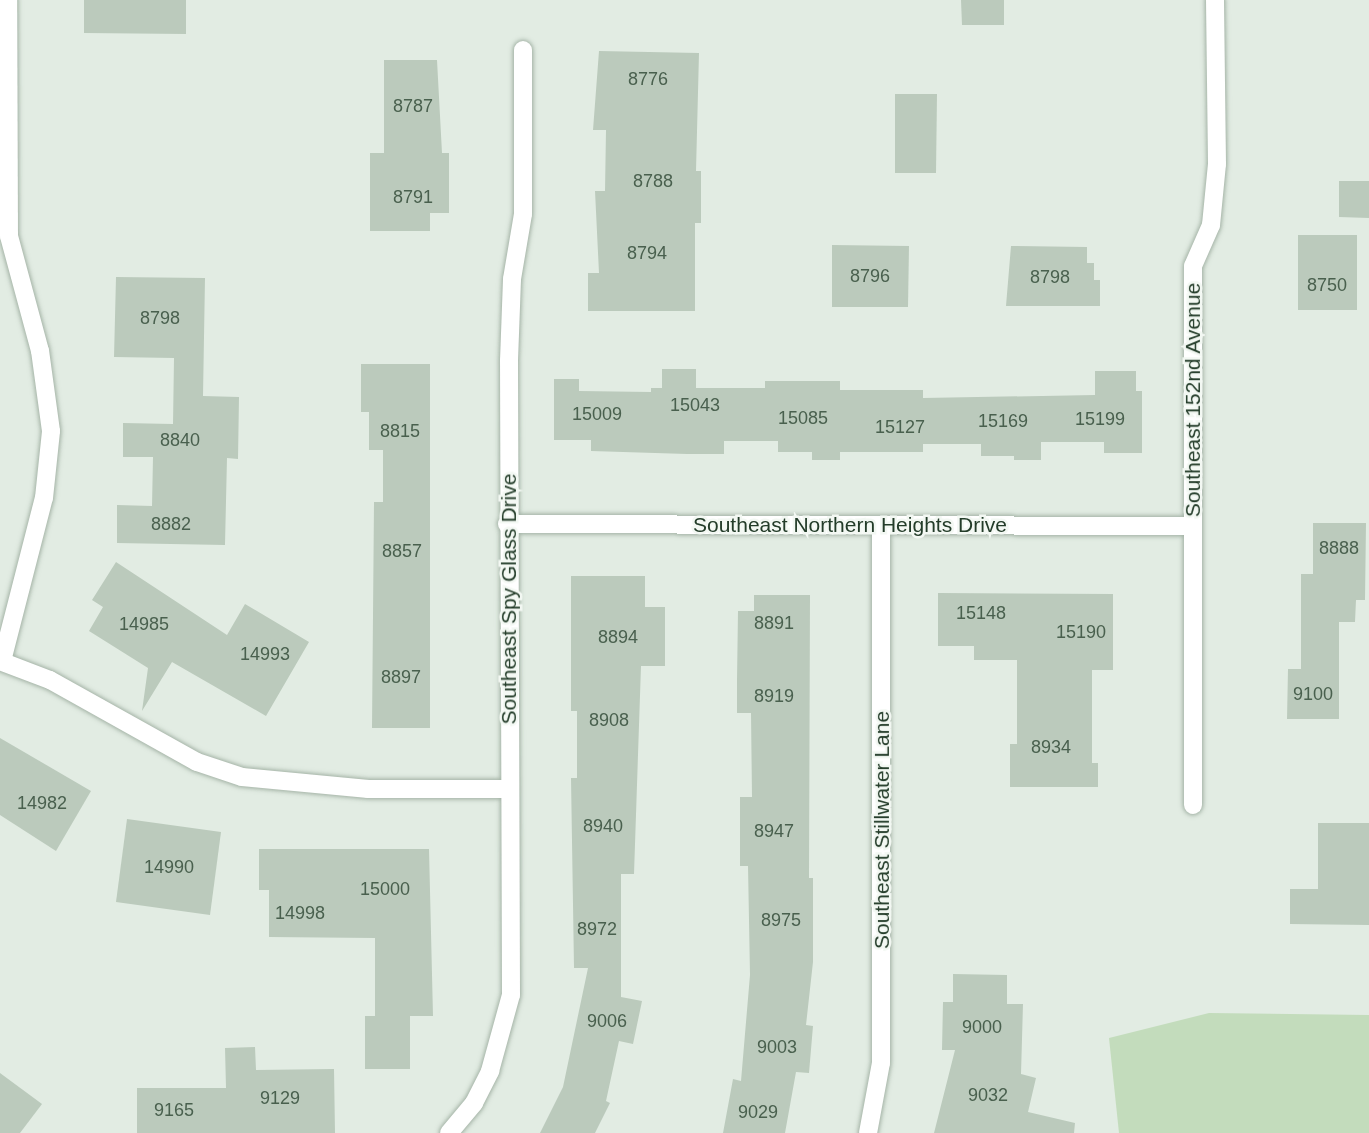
<!DOCTYPE html>
<html>
<head>
<meta charset="utf-8">
<style>
  body { margin:0 }
  #map { position:relative; width:1369px; height:1133px; overflow:hidden; background:#e2ece3; font-family:Helvetica,sans-serif }
  div>[style] { position:absolute }
  .green>* { inset:0; background:#c3dcbc }
  .building>* { inset:0; background:#bbcabc }
  .roads { filter:drop-shadow(0 0 2px #a5b4a7) drop-shadow(0 0 2px #a5b4a7) }
  .minor>* { height:18px; margin:-9px; padding:0 9px; transform-origin:9px; border-radius:9px; background:#fff }
  span { translate:-50% -50%; white-space:nowrap; text-align:center; line-height:1.15; -webkit-text-stroke:5px #f3f8f3; paint-order:stroke }
  .number-label { font-size:18px; color:#49604e }
  .number-label span { -webkit-text-stroke-width:0 }
  .street-label { font-size:21px; color:#233c29 }
</style>
</head>
<body>
<div id="map">
  <div class="green">
    <i style="clip-path:polygon(1209px 1013px,1369px 1015px,1369px 1133px,1119px 1133px,1109px 1038px)"></i>
  </div>
  <div class="building">
    <i style="clip-path:polygon(84px 0,186px 0,186px 34px,84px 33px)"></i>
    <i style="clip-path:polygon(961px 0,1004px 0,1004px 25px,962px 25px)"></i>
    <i style="clip-path:polygon(599px 51px,699px 53px,696px 171px,701px 171px,701px 223px,695px 223px,695px 311px,588px 311px,588px 273px,599px 273px,595px 191px,605px 191px,606px 130px,593px 130px)"></i>
    <i style="clip-path:polygon(384px 60px,437px 60px,442px 153px,449px 153px,449px 213px,430px 213px,430px 231px,370px 231px,370px 153px,384px 153px)"></i>
    <i style="clip-path:polygon(895px 94px,937px 94px,936px 173px,895px 173px)"></i>
    <i style="clip-path:polygon(1339px 181px,1369px 181px,1369px 218px,1339px 217px)"></i>
    <i style="clip-path:polygon(1298px 235px,1357px 235px,1357px 310px,1298px 310px)"></i>
    <i style="clip-path:polygon(832px 245px,909px 246px,908px 307px,832px 307px)"></i>
    <i style="clip-path:polygon(1011px 246px,1087px 247px,1087px 263px,1094px 263px,1094px 280px,1100px 280px,1100px 306px,1006px 306px)"></i>
    <i style="clip-path:polygon(116px 277px,205px 278px,203px 396px,239px 397px,238px 459px,227px 458px,225px 545px,117px 543px,117px 505px,152px 506px,153px 457px,123px 457px,123px 423px,173px 424px,174px 358px,114px 357px)"></i>
    <i style="clip-path:polygon(361px 364px,430px 364px,430px 728px,372px 728px,374px 502px,383px 502px,383px 450px,369px 450px,369px 412px,361px 412px)"></i>
    <i style="clip-path:polygon(662px 369px,696px 369px,696px 388px,765px 388px,765px 381px,840px 381px,840px 390px,923px 390px,923px 398px,1095px 395px,1095px 371px,1136px 371px,1136px 391px,1142px 391px,1142px 453px,1104px 453px,1104px 442px,1041px 442px,1041px 460px,1014px 460px,1014px 456px,981px 456px,981px 444px,923px 444px,923px 452px,840px 452px,840px 460px,812px 460px,812px 452px,778px 452px,778px 441px,724px 441px,724px 454px,687px 454px,591px 451px,591px 440px,554px 440px,554px 379px,579px 379px,579px 391px,651px 392px,651px 388px,662px 388px)"></i>
    <i style="clip-path:polygon(1313px 523px,1366px 523px,1365px 600px,1356px 600px,1355px 622px,1339px 622px,1339px 719px,1287px 719px,1288px 669px,1301px 669px,1301px 574px,1313px 574px)"></i>
    <i style="clip-path:polygon(116px 562px,227px 635px,245px 604px,309px 642px,266px 716px,172px 662px,142px 711px,148px 668px,89px 631px,103px 607px,92px 600px)"></i>
    <i style="clip-path:polygon(571px 576px,645px 576px,645px 607px,665px 607px,665px 666px,641px 666px,634px 874px,621px 874px,621px 997px,642px 1001px,633px 1044px,619px 1041px,606px 1101px,610px 1103px,595px 1133px,540px 1133px,563px 1087px,588px 968px,574px 968px,571px 778px,577px 778px,577px 711px,571px 711px)"></i>
    <i style="clip-path:polygon(938px 593px,1113px 594px,1113px 670px,1092px 670px,1092px 763px,1098px 763px,1098px 787px,1010px 787px,1010px 744px,1017px 744px,1017px 660px,974px 660px,974px 646px,938px 646px)"></i>
    <i style="clip-path:polygon(754px 595px,810px 595px,809px 878px,813px 878px,813px 962px,806px 1025px,813px 1026px,809px 1073px,796px 1072px,785px 1133px,723px 1133px,733px 1079px,741px 1081px,750px 975px,748px 866px,740px 866px,740px 797px,752px 797px,751px 713px,737px 713px,737px 680px,738px 611px,754px 611px)"></i>
    <i style="clip-path:polygon(0 738px,91px 791px,56px 851px,0 815px)"></i>
    <i style="clip-path:polygon(127px 819px,221px 832px,210px 915px,116px 902px)"></i>
    <i style="clip-path:polygon(1318px 823px,1369px 823px,1369px 925px,1290px 924px,1290px 889px,1318px 889px)"></i>
    <i style="clip-path:polygon(259px 849px,429px 849px,433px 1016px,410px 1016px,410px 1069px,365px 1069px,365px 1016px,375px 1016px,375px 938px,269px 937px,269px 890px,259px 890px)"></i>
    <i style="clip-path:polygon(953px 974px,1007px 975px,1007px 1004px,1023px 1004px,1021px 1074px,1036px 1078px,1028px 1112px,1075px 1123px,1074px 1133px,934px 1133px,955px 1050px,942px 1050px,943px 1002px,953px 1002px)"></i>
    <i style="clip-path:polygon(255px 1047px,256px 1070px,334px 1069px,335px 1133px,137px 1133px,137px 1088px,226px 1088px,225px 1048px)"></i>
    <i style="clip-path:polygon(0 1073px,42px 1104px,20px 1133px,0 1133px)"></i>
  </div>
  <div class="roads">
    <div class="minor">
      <i style="left:507px;top:524px;width:686px;rotate:0.17deg"></i>
      <i style="left:0;top:661px;width:53px;rotate:20.8deg"></i>
      <i style="left:50px;top:680px;width:168px;rotate:29.2deg"></i>
      <i style="left:197px;top:762px;width:47px;rotate:18.4deg"></i>
      <i style="left:242px;top:777px;width:127px;rotate:5.4deg"></i>
      <i style="left:368px;top:789px;width:142px"></i>
      <i style="left:2px;top:661px;width:168px;rotate:-75.6deg"></i>
      <i style="left:44px;top:498px;width:67px;rotate:-84deg"></i>
      <i style="left:51px;top:431px;width:81px;rotate:-97.8deg"></i>
      <i style="left:40px;top:351px;width:119px;rotate:-105.1deg"></i>
      <i style="left:9px;top:236px;width:236px;rotate:-90.2deg"></i>
      <i style="left:1193px;top:805px;width:539px;rotate:-90deg"></i>
      <i style="left:1193px;top:266px;width:45px;rotate:-66.3deg"></i>
      <i style="left:1211px;top:225px;width:61px;rotate:-84.4deg"></i>
      <i style="left:1217px;top:164px;width:164px;rotate:-90.7deg"></i>
      <i style="left:449px;top:1133px;width:39px;rotate:-50deg"></i>
      <i style="left:474px;top:1103px;width:36px;rotate:-63deg"></i>
      <i style="left:490px;top:1071px;width:79px;rotate:-74.6deg"></i>
      <i style="left:511px;top:995px;width:634px;rotate:-90.18deg"></i>
      <i style="left:509px;top:361px;width:82px;rotate:-87.9deg"></i>
      <i style="left:512px;top:279px;width:66px;rotate:-80.4deg"></i>
      <i style="left:523px;top:214px;width:164px;rotate:-90deg"></i>
      <i style="left:868px;top:1133px;width:71px;rotate:-79.5deg"></i>
      <i style="left:881px;top:1063px;width:538px;rotate:-90deg"></i>
    </div>
  </div>
  <div class="number-label">
    <span style="left:648px;top:79px">8776</span>
    <span style="left:413px;top:106px">8787</span>
    <span style="left:653px;top:181px">8788</span>
    <span style="left:413px;top:197px">8791</span>
    <span style="left:647px;top:253px">8794</span>
    <span style="left:870px;top:276px">8796</span>
    <span style="left:1050px;top:277px">8798</span>
    <span style="left:1327px;top:285px">8750</span>
    <span style="left:160px;top:318px">8798</span>
    <span style="left:695px;top:405px">15043</span>
    <span style="left:597px;top:414px">15009</span>
    <span style="left:803px;top:418px">15085</span>
    <span style="left:1100px;top:419px">15199</span>
    <span style="left:1003px;top:421px">15169</span>
    <span style="left:900px;top:427px">15127</span>
    <span style="left:400px;top:431px">8815</span>
    <span style="left:180px;top:440px">8840</span>
    <span style="left:171px;top:524px">8882</span>
    <span style="left:1339px;top:548px">8888</span>
    <span style="left:402px;top:551px">8857</span>
    <span style="left:981px;top:613px">15148</span>
    <span style="left:774px;top:623px">8891</span>
    <span style="left:144px;top:624px">14985</span>
    <span style="left:1081px;top:632px">15190</span>
    <span style="left:618px;top:637px">8894</span>
    <span style="left:265px;top:654px">14993</span>
    <span style="left:401px;top:677px">8897</span>
    <span style="left:1313px;top:694px">9100</span>
    <span style="left:774px;top:696px">8919</span>
    <span style="left:609px;top:720px">8908</span>
    <span style="left:1051px;top:747px">8934</span>
    <span style="left:42px;top:803px">14982</span>
    <span style="left:603px;top:826px">8940</span>
    <span style="left:774px;top:831px">8947</span>
    <span style="left:169px;top:867px">14990</span>
    <span style="left:385px;top:889px">15000</span>
    <span style="left:300px;top:913px">14998</span>
    <span style="left:781px;top:920px">8975</span>
    <span style="left:597px;top:929px">8972</span>
    <span style="left:607px;top:1021px">9006</span>
    <span style="left:982px;top:1027px">9000</span>
    <span style="left:777px;top:1047px">9003</span>
    <span style="left:988px;top:1095px">9032</span>
    <span style="left:280px;top:1098px">9129</span>
    <span style="left:174px;top:1110px">9165</span>
    <span style="left:758px;top:1112px">9029</span>
  </div>
  <div class="street-label">
    <span style="left:1193px;top:400px;rotate:-90deg">Southeast 152nd Avenue</span>
    <span style="left:850px;top:525px">Southeast Northern Heights Drive</span>
    <span style="left:509px;top:599px;rotate:-90deg">Southeast Spy Glass Drive</span>
    <span style="left:882px;top:830px;rotate:-90deg">Southeast Stillwater Lane</span>
  </div>
</div>
</body>
</html>
